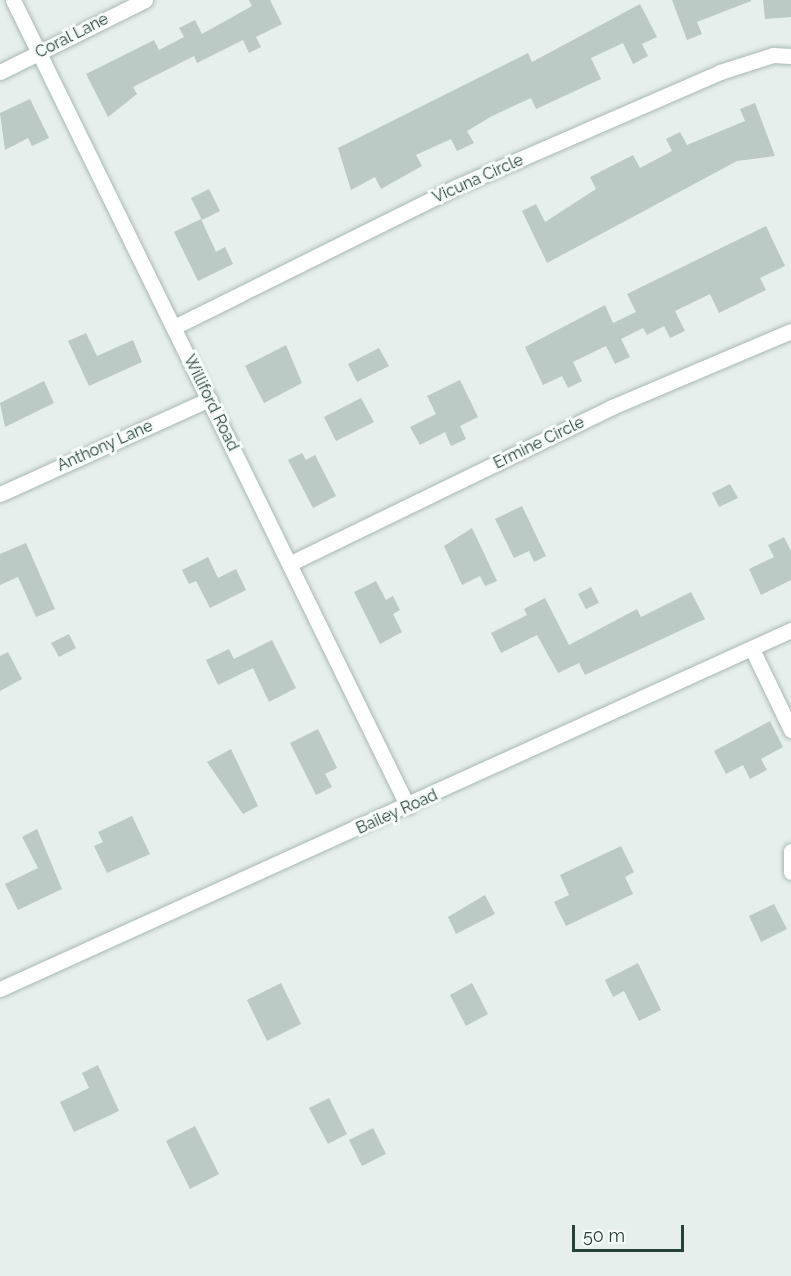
<!DOCTYPE html>
<html>
<head>
<meta charset="utf-8">
<style>
  body { margin:0 }
  #map { position:relative; width:791px; height:1276px; overflow:hidden; background:#e6efeb; font-family:Raleway,sans-serif }
  div>[style] { position:absolute }
  .building>* { inset:0; background:#bbcac4 }
  .roads { filter:drop-shadow(0 0 2px #a8b8b2) drop-shadow(0 0 2px #a8b8b2) }
  .minor>* { height:15px; margin:-7.5px; padding:0 7.5px; transform-origin:7.5px; border-radius:7.5px; background:#fff }
  span { translate:-50% -50%; white-space:nowrap; text-align:center; line-height:1.15; -webkit-text-stroke:6px #f7fbf9; paint-order:stroke }
  .street-label { font-size:16px; color:#24423a }
  .scale { position:absolute; left:572px; top:1225px; width:112px; height:27px; box-sizing:border-box; border:3px solid #24423a; border-top:0; padding-left:8px; font-size:18px; line-height:21px; white-space:nowrap; color:#24423a; -webkit-text-stroke:4px #f7fbf9; paint-order:stroke }
</style>
</head>
<body>
<div id="map">
  <div class="building">
    <i style="clip-path:polygon(249px 0,270px 0,282px 24px,256px 37px,261px 47px,249px 53px,243px 40px,197px 63px,194px 56px,133px 87px,137px 94px,108px 117px,86px 74px,154px 40px,159px 50px,184px 37px,179px 28px,195px 20px,202px 34px,252px 6px)"></i>
    <i style="clip-path:polygon(672px 0,751px 0,751px 1px,697px 22px,702px 34px,687px 40px)"></i>
    <i style="clip-path:polygon(763px 0,791px 0,791px 17px,765px 19px)"></i>
    <i style="clip-path:polygon(640px 4px,657px 37px,642px 44px,648px 56px,633px 64px,623px 43px,591px 58px,601px 79px,536px 109px,531px 98px,492px 116px,467px 131px,474px 143px,457px 151px,451px 139px,416px 155px,422px 166px,381px 189px,375px 177px,351px 190px,338px 148px,528px 53px,532px 62px)"></i>
    <i style="clip-path:polygon(30px 99px,49px 138px,32px 146px,28px 138px,5px 150px,0 113px)"></i>
    <i style="clip-path:polygon(755px 103px,775px 156px,737px 161px,547px 263px,522px 211px,536px 204px,545px 222px,596px 189px,590px 177px,633px 155px,640px 168px,672px 151px,666px 139px,680px 132px,687px 145px,745px 121px,740px 109px)"></i>
    <i style="clip-path:polygon(209px 189px,220px 211px,202px 220px,191px 198px)"></i>
    <i style="clip-path:polygon(201px 219px,216px 252px,225px 247px,233px 264px,198px 281px,174px 232px)"></i>
    <i style="clip-path:polygon(766px 226px,785px 266px,760px 278px,766px 290px,719px 313px,710px 294px,675px 311px,685px 331px,670px 338px,664px 326px,647px 335px,643px 328px,621px 339px,630px 357px,615px 364px,606px 346px,573px 362px,582px 381px,568px 388px,562px 376px,543px 385px,525px 347px,605px 305px,613px 323px,636px 312px,627px 294px)"></i>
    <i style="clip-path:polygon(86px 333px,97px 356px,133px 340px,142px 362px,89px 386px,68px 341px)"></i>
    <i style="clip-path:polygon(286px 345px,302px 383px,264px 403px,245px 366px)"></i>
    <i style="clip-path:polygon(379px 348px,389px 366px,357px 382px,348px 364px)"></i>
    <i style="clip-path:polygon(460px 380px,478px 417px,460px 426px,466px 439px,451px 446px,445px 432px,420px 445px,410px 427px,436px 414px,427px 396px)"></i>
    <i style="clip-path:polygon(44px 381px,54px 403px,5px 427px,0 403px)"></i>
    <i style="clip-path:polygon(361px 398px,374px 422px,336px 441px,324px 417px)"></i>
    <i style="clip-path:polygon(302px 453px,306px 460px,315px 455px,336px 496px,313px 508px,288px 460px)"></i>
    <i style="clip-path:polygon(730px 484px,738px 498px,719px 507px,712px 493px)"></i>
    <i style="clip-path:polygon(522px 506px,546px 556px,534px 562px,529px 551px,514px 558px,495px 519px)"></i>
    <i style="clip-path:polygon(472px 528px,497px 581px,485px 586px,480px 576px,462px 585px,444px 546px)"></i>
    <i style="clip-path:polygon(784px 537px,791px 551px,791px 580px,761px 595px,749px 569px,774px 557px,768px 545px)"></i>
    <i style="clip-path:polygon(26px 543px,55px 609px,36px 617px,18px 577px,0 585px,0 554px)"></i>
    <i style="clip-path:polygon(208px 557px,218px 578px,236px 569px,246px 590px,210px 608px,196px 581px,189px 584px,182px 570px)"></i>
    <i style="clip-path:polygon(376px 581px,386px 600px,393px 596px,400px 610px,393px 614px,402px 632px,380px 644px,354px 592px)"></i>
    <i style="clip-path:polygon(591px 587px,599px 603px,586px 609px,578px 594px)"></i>
    <i style="clip-path:polygon(691px 592px,705px 619px,585px 675px,579px 663px,558px 673px,537px 635px,501px 653px,491px 633px,527px 615px,524px 609px,545px 598px,569px 645px,637px 609px,641px 617px)"></i>
    <i style="clip-path:polygon(69px 634px,76px 648px,59px 657px,51px 643px)"></i>
    <i style="clip-path:polygon(272px 640px,296px 688px,269px 702px,253px 668px,218px 685px,206px 660px,229px 649px,234px 659px)"></i>
    <i style="clip-path:polygon(8px 652px,22px 679px,0 691px,0 656px)"></i>
    <i style="clip-path:polygon(770px 721px,783px 747px,761px 759px,767px 770px,750px 779px,743px 765px,726px 774px,714px 751px)"></i>
    <i style="clip-path:polygon(318px 729px,337px 768px,325px 774px,332px 787px,316px 795px,290px 743px)"></i>
    <i style="clip-path:polygon(231px 749px,258px 806px,243px 814px,207px 762px)"></i>
    <i style="clip-path:polygon(132px 816px,150px 854px,107px 873px,94px 846px,103px 842px,98px 832px)"></i>
    <i style="clip-path:polygon(37px 829px,62px 889px,18px 910px,5px 884px,38px 868px,22px 837px)"></i>
    <i style="clip-path:polygon(621px 846px,634px 872px,625px 877px,633px 894px,566px 926px,554px 902px,569px 895px,560px 875px)"></i>
    <i style="clip-path:polygon(485px 895px,495px 914px,456px 934px,448px 917px)"></i>
    <i style="clip-path:polygon(774px 904px,787px 929px,761px 942px,749px 916px)"></i>
    <i style="clip-path:polygon(638px 963px,661px 1010px,639px 1021px,624px 991px,613px 997px,605px 980px)"></i>
    <i style="clip-path:polygon(281px 983px,301px 1024px,267px 1041px,247px 1000px)"></i>
    <i style="clip-path:polygon(472px 983px,488px 1014px,466px 1026px,450px 995px)"></i>
    <i style="clip-path:polygon(98px 1065px,119px 1111px,74px 1132px,60px 1102px,89px 1088px,82px 1073px)"></i>
    <i style="clip-path:polygon(329px 1098px,347px 1134px,328px 1144px,309px 1108px)"></i>
    <i style="clip-path:polygon(195px 1126px,219px 1174px,190px 1189px,166px 1141px)"></i>
    <i style="clip-path:polygon(373px 1128px,386px 1154px,362px 1166px,349px 1140px)"></i>
  </div>
  <div class="roads">
    <div class="minor">
      <i style="left:13px;top:0;width:898px;rotate:63.92deg"></i>
      <i style="left:0;top:72px;width:162px;rotate:-26.4deg"></i>
      <i style="left:174px;top:327px;width:315px;rotate:-26.4deg"></i>
      <i style="left:456px;top:187px;width:288px;rotate:-23.5deg"></i>
      <i style="left:720px;top:72px;width:56px;rotate:-17.8deg"></i>
      <i style="left:773px;top:55px;width:18px;rotate:3deg"></i>
      <i style="left:0;top:494px;width:230px;rotate:-24.4deg"></i>
      <i style="left:291px;top:563px;width:357px;rotate:-25.9deg"></i>
      <i style="left:612px;top:407px;width:194px;rotate:-23deg"></i>
      <i style="left:752px;top:649px;width:90px;rotate:64.3deg"></i>
      <i style="left:791px;top:851px;width:21px;rotate:90deg"></i>
      <i style="left:0;top:989px;width:869px;rotate:-24.41deg"></i>
    </div>
  </div>
  <div class="street-label">
    <span style="left:72px;top:36px;rotate:-27deg">Coral Lane</span>
    <span style="left:478px;top:179px;rotate:-24deg">Vicuna Circle</span>
    <span style="left:211px;top:403px;rotate:64deg">Williford Road</span>
    <span style="left:539px;top:443px;rotate:-26deg">Ermine Circle</span>
    <span style="left:105px;top:446px;rotate:-24deg">Anthony Lane</span>
    <span style="left:397px;top:812px;rotate:-24deg">Bailey Road</span>
  </div>
  <div class="scale">50 m</div>
</div>
</body>
</html>
